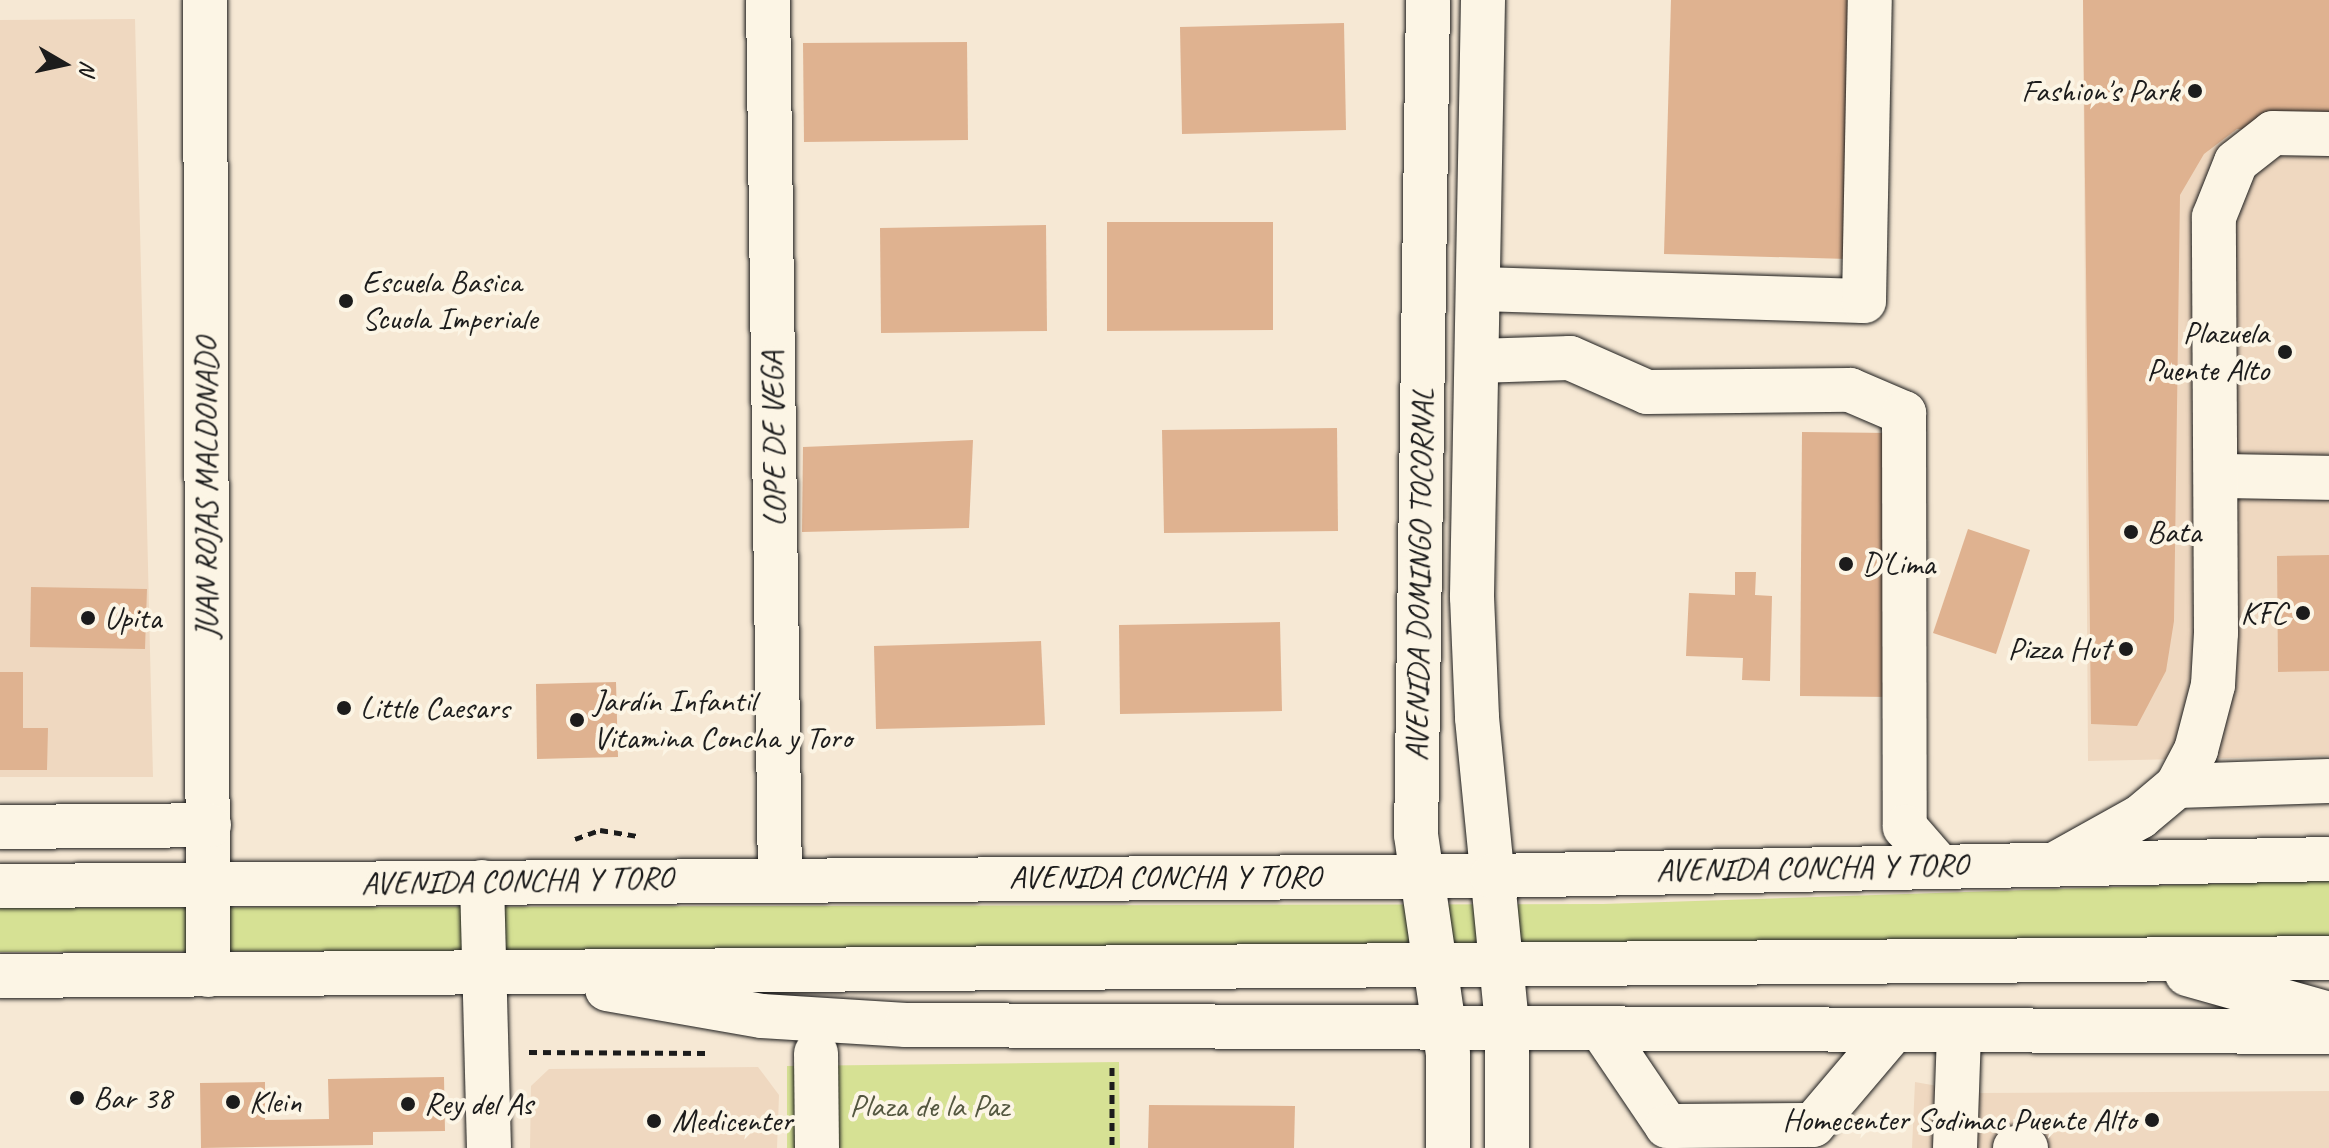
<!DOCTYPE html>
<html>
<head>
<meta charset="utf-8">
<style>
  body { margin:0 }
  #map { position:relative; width:2329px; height:1148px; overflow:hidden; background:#f6e8d4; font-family:Caveat,sans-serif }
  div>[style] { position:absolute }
  .built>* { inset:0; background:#efd8c0 }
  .green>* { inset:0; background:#d6e194 }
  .building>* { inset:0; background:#dfb290 }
  .path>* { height:5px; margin-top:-2.5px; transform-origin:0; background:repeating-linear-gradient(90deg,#1c1c1c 0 8px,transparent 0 14px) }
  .roads { filter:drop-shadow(0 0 2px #1c1c1c) drop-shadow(0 0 2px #1c1c1c) }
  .minor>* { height:44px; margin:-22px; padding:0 22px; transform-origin:22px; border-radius:22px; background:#fcf5e5 }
  .major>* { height:44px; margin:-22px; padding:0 22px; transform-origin:22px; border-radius:22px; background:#fcf5e5 }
  .dots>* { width:22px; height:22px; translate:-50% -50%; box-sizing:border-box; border:4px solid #fcf5e5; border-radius:50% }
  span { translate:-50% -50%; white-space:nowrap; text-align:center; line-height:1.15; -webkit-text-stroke:8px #fcf5e5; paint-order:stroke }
  .poi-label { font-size:32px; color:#1c1c1c }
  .right { translate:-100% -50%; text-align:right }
  .left { translate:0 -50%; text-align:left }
  .street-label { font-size:32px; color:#1c1c1c }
  .park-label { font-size:32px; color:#545740 }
  .north { position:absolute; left:24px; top:24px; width:80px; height:80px; -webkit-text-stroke:6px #fcf5e5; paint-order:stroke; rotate:99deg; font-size:22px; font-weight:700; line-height:32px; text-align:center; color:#1c1c1c }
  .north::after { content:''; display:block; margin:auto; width:28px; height:36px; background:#1c1c1c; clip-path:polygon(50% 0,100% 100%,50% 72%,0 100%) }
</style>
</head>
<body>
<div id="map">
  <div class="built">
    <i style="clip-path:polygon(2083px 0,2329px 0,2329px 756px,2088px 761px)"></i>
    <i style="clip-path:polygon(135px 19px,153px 777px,0 777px,0 20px)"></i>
    <i style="clip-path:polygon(758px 1067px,779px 1095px,777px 1148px,530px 1148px,531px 1086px,549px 1069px)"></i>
    <i style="clip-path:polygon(1915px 1082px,1977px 1093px,2329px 1091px,2329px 1148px,1912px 1148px)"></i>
  </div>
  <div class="green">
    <i style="clip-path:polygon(2329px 880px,2329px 939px,2245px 946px,0 952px,0 908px,1603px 904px)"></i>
    <i style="clip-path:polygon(1119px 1062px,1120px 1148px,787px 1148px,787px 1066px)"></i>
  </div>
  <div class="building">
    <i style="clip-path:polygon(1671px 0,1855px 0,1848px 259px,1664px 254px)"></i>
    <i style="clip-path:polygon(2083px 0,2329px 0,2329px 129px,2237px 129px,2204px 154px,2180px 195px,2174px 621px,2166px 671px,2137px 726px,2091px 724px)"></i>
    <i style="clip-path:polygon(1344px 23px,1346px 130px,1182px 134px,1180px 27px)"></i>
    <i style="clip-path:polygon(967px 42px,968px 140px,804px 142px,803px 43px)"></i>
    <i style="clip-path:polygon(1107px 222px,1273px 222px,1273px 330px,1107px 331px)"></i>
    <i style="clip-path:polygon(1046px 225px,1047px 331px,881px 333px,880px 228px)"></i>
    <i style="clip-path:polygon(1337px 428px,1338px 531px,1164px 533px,1162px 430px)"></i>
    <i style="clip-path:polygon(1802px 432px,1892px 433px,1890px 697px,1800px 696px)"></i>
    <i style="clip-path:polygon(973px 440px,969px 528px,802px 532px,803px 447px)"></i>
    <i style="clip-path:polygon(1968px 529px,2030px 550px,1996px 654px,1933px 633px)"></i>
    <i style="clip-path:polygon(2329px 555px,2329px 671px,2278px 672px,2277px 556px)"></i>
    <i style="clip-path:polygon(1735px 572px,1756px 572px,1755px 595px,1772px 596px,1770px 681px,1742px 680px,1743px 658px,1686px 656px,1689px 593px,1735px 595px)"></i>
    <i style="clip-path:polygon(31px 587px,147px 589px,145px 649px,30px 647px)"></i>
    <i style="clip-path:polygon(1280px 622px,1282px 711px,1120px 714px,1119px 625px)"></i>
    <i style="clip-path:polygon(1041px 641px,1045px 725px,876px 729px,874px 646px)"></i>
    <i style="clip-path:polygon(0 672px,23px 672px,23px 728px,48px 728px,47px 770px,0 770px)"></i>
    <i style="clip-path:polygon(616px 682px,618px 757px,537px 759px,536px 684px)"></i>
    <i style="clip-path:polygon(444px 1077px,445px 1131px,373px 1132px,373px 1145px,201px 1148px,200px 1083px,265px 1082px,265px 1120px,329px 1119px,328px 1079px)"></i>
    <i style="clip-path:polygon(1149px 1105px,1295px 1106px,1294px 1148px,1148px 1148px)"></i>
  </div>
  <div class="path">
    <i style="left:575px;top:839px;width:27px;rotate:-20deg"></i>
    <i style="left:600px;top:830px;width:39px;rotate:9deg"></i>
    <i style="left:529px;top:1052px;width:178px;rotate:0.3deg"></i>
    <i style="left:1112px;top:1067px;width:81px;rotate:90deg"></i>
  </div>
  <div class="roads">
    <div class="minor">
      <i style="left:205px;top:0;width:975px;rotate:89.82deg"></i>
      <i style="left:768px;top:0;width:878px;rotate:89.22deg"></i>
      <i style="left:1479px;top:289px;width:385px;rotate:1.8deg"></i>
      <i style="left:1864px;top:301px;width:301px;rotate:-88.9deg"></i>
      <i style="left:1477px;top:361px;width:93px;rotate:-1.8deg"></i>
      <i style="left:1570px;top:358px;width:84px;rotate:23.8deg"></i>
      <i style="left:1647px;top:392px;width:203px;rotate:-0.6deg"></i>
      <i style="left:1850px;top:390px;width:59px;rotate:23.1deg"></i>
      <i style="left:1904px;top:413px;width:414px;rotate:89.9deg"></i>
      <i style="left:1905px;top:827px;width:50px;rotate:49deg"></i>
      <i style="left:2218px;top:476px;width:111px;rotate:1deg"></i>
      <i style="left:2177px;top:786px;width:152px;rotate:-1.9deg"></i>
      <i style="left:0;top:827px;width:209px;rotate:-0.5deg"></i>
      <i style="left:2059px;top:862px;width:93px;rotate:-29.1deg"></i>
      <i style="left:2140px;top:817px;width:48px;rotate:-40deg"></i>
      <i style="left:2177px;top:786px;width:41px;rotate:-62.2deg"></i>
      <i style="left:2196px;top:750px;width:67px;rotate:-75.3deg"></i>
      <i style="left:2213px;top:685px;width:52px;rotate:-86.7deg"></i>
      <i style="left:2216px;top:633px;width:416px;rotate:-90.3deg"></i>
      <i style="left:2214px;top:217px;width:59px;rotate:-68.2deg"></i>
      <i style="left:2236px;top:162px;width:47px;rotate:-38.1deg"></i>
      <i style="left:2273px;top:133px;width:56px;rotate:1deg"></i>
      <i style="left:482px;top:882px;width:266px;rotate:88.5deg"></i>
      <i style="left:1602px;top:1030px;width:116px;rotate:55.9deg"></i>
      <i style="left:1667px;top:1126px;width:146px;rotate:-0.4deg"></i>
      <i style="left:1813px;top:1125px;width:122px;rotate:-49.7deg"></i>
      <i style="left:816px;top:1053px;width:95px;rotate:89.4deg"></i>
      <i style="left:1955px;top:1148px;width:116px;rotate:-88deg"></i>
      <i style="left:2015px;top:1148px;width:11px"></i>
    </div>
    <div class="major">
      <i style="left:1428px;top:0;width:835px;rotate:90.82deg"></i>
      <i style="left:1416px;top:835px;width:222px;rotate:81.7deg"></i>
      <i style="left:1448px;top:1055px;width:93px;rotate:90deg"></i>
      <i style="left:1483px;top:0;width:597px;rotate:91.06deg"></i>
      <i style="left:1472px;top:597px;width:121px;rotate:87.6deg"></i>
      <i style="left:1477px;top:718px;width:309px;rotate:84.4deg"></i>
      <i style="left:1507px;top:1026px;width:122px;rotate:90deg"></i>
      <i style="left:0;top:886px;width:1492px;rotate:-0.38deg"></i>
      <i style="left:1492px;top:876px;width:837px;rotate:-1.16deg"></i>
      <i style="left:2187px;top:974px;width:148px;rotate:15.7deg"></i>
      <i style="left:0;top:976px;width:2329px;rotate:-0.44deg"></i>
      <i style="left:607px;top:989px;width:157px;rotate:9.9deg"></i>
      <i style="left:762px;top:1016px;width:144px;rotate:3.6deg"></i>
      <i style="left:906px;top:1025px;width:1423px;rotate:0.28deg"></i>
    </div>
  </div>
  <div class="dots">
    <i style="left:2195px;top:91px;background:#1c1c1c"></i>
    <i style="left:346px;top:301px;background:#1c1c1c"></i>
    <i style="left:2285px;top:352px;background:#1c1c1c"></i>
    <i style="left:2131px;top:532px;background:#1c1c1c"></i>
    <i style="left:1846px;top:564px;background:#1c1c1c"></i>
    <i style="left:2303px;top:613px;background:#1c1c1c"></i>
    <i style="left:88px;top:618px;background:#1c1c1c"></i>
    <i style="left:2126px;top:649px;background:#1c1c1c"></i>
    <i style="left:344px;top:708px;background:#1c1c1c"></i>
    <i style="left:577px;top:720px;background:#1c1c1c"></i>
    <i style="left:77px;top:1098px;background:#1c1c1c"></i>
    <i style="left:233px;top:1102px;background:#1c1c1c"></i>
    <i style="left:408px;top:1104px;background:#1c1c1c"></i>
    <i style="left:2152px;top:1120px;background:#1c1c1c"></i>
    <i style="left:654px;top:1121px;background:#1c1c1c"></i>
  </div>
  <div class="poi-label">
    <span class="right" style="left:2179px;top:91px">Fashion's Park</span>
    <span class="left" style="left:362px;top:301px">Escuela Basica<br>Scuola Imperiale</span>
    <span class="right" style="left:2269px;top:352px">Plazuela<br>Puente Alto</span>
    <span class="left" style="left:2147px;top:532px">Bata</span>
    <span class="left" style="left:1862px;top:564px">D'Lima</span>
    <span class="right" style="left:2287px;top:613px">KFC</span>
    <span class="left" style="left:104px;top:618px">Upita</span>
    <span class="right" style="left:2110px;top:649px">Pizza Hut</span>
    <span class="left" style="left:593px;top:720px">Jardín Infantil<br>Vitamina Concha y Toro</span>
    <span class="left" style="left:360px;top:708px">Little Caesars</span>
    <span class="left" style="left:93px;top:1098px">Bar 38</span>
    <span class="left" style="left:249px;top:1102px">Klein</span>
    <span class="left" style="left:424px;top:1104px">Rey del As</span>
    <span class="right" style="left:2136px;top:1120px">Homecenter Sodimac Puente Alto</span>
    <span class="left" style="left:672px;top:1121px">Medicenter</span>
  </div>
  <div class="street-label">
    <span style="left:774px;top:439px;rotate:-91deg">LOPE DE VEGA</span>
    <span style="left:207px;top:488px;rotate:-90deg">JUAN ROJAS MALDONADO</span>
    <span style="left:1420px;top:575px;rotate:-89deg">AVENIDA DOMINGO TOCORNAL</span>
    <span style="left:1812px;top:868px;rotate:-1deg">AVENIDA CONCHA Y TORO</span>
    <span style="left:1165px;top:877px">AVENIDA CONCHA Y TORO</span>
    <span style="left:517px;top:881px;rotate:-1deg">AVENIDA CONCHA Y TORO</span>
  </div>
  <div class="park-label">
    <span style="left:929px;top:1106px">Plaza de la Paz</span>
  </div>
  <div class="north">N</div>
</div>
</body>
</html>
